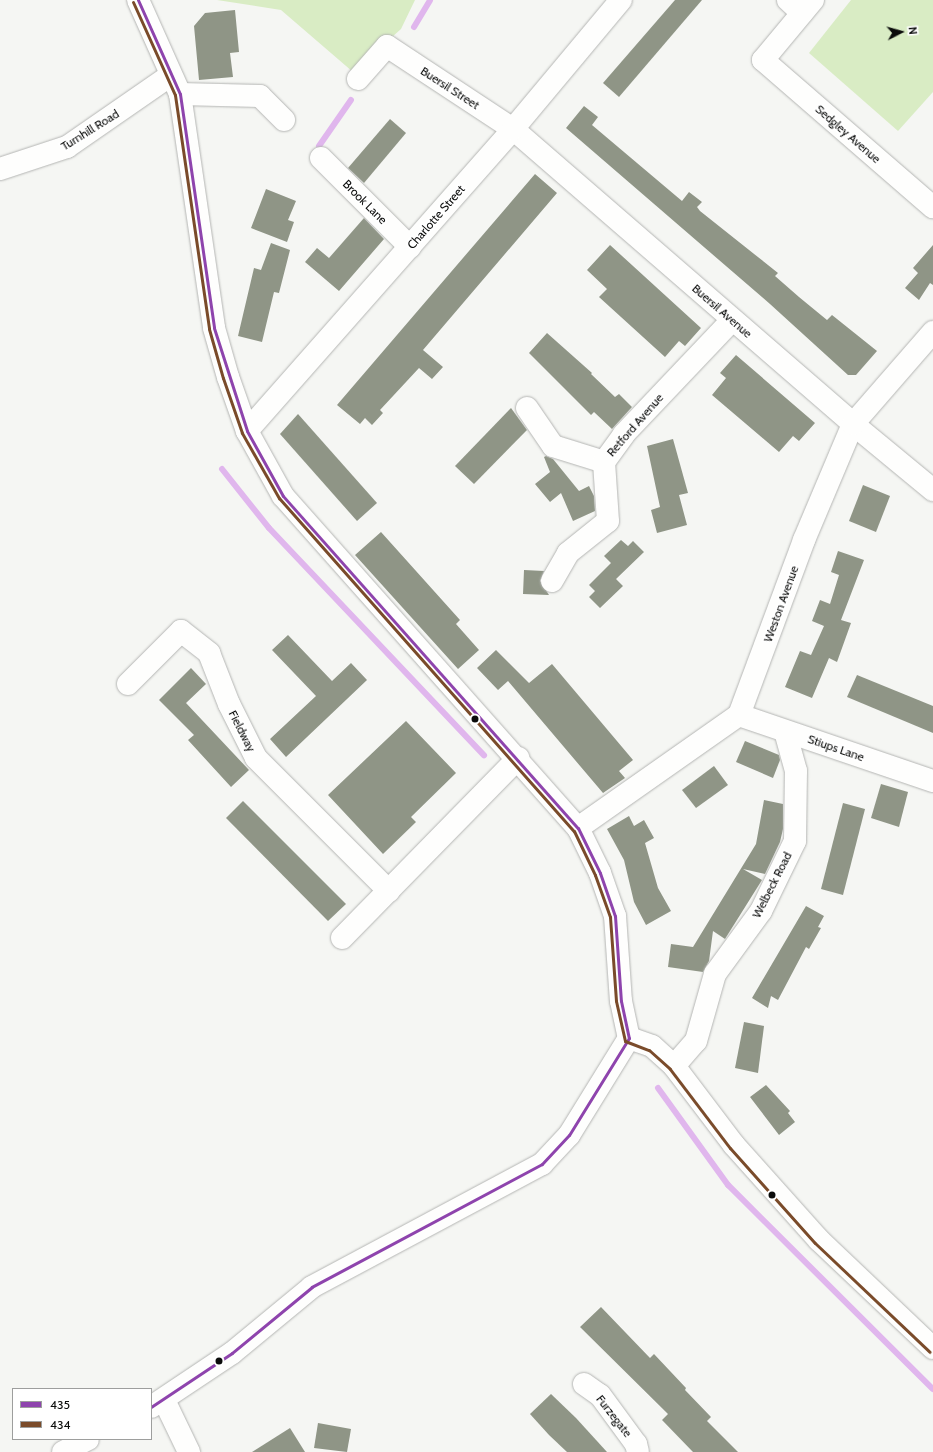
<!DOCTYPE html>
<html>
<head>
<meta charset="utf-8">
<style>
  body { margin:0 }
  #map { position:relative; width:933px; height:1452px; overflow:hidden; background:#f5f6f3; font-family:Cabin,sans-serif }
  div>[style] { position:absolute }
  .green>* { inset:0; background:#d9ecc4 }
  .stream>* { height:6px; margin:-3px; padding:0 3px; transform-origin:3px; border-radius:3px; background:#e0b6ed }
  .building>* { inset:0; background:#8f9586 }
  .roads { filter:drop-shadow(0 0 1px #b4b5b3) drop-shadow(0 0 1px #b4b5b3) }
  .minor>* { height:22px; margin:-11px; padding:0 11px; transform-origin:11px; border-radius:11px; background:#fefefd }
  .major>* { height:22px; margin:-11px; padding:0 11px; transform-origin:11px; border-radius:11px; background:#fefefd }
  .bus-1>* { height:3px; margin:-1.5px; padding:0 1.5px; transform-origin:1.5px; border-radius:1.5px; background:#8e44ad }
  .bus-2>* { height:3px; margin:-1.5px; padding:0 1.5px; transform-origin:1.5px; border-radius:1.5px; background:#7a4b2a }
  .dots>* { width:11px; height:11px; translate:-50% -50%; box-sizing:border-box; border:2px solid #fff; border-radius:50% }
  span { translate:-50% -50%; white-space:nowrap; text-align:center; line-height:1.15; -webkit-text-stroke:4px #fff; paint-order:stroke }
  .street-label { font-size:12px; color:#0b0c0b }
  .legend { position:absolute; left:12px; top:1388px; width:140px; height:52px; box-sizing:border-box; background:#fff; border:1px solid #9d9e9d; margin:0; padding:5px 7px; list-style:none; font-size:12px; color:#0b0c0b }
  .legend li { display:flex; align-items:center; gap:8px; height:20px }
  .legend b { width:20px; border:1px solid #9d9e9d }
  .north { position:absolute; left:881px; top:12px; width:40px; height:40px; -webkit-text-stroke:3px #fff; paint-order:stroke; rotate:84deg; font-size:11px; font-weight:700; line-height:16px; text-align:center; color:#0b0c0b }
  .north::after { content:''; display:block; margin:auto; width:14px; height:18px; background:#0b0c0b; clip-path:polygon(50% 0,100% 100%,50% 72%,0 100%) }
</style>
</head>
<body>
<div id="map">
  <div class="green">
    <i style="clip-path:polygon(217px 0,415px 0,401px 29px,353px 72px,281px 10px)"></i>
    <i style="clip-path:polygon(851px 0,933px 0,933px 92px,898px 131px,809px 53px)"></i>
  </div>
  <div class="stream">
    <i style="left:414px;top:27px;width:31px;rotate:-59deg"></i>
    <i style="left:319px;top:146px;width:56px;rotate:-55.2deg"></i>
    <i style="left:222px;top:469px;width:75px;rotate:51.5deg"></i>
    <i style="left:269px;top:528px;width:313px;rotate:46.6deg"></i>
    <i style="left:658px;top:1088px;width:120px;rotate:54.2deg"></i>
    <i style="left:728px;top:1185px;width:289px;rotate:44.9deg"></i>
  </div>
  <div class="building">
    <i style="clip-path:polygon(675px 0,702px 0,619px 97px,603px 83px)"></i>
    <i style="clip-path:polygon(235px 10px,239px 52px,230px 53px,233px 77px,199px 80px,194px 26px,205px 13px)"></i>
    <i style="clip-path:polygon(584px 106px,598px 117px,592px 125px,682px 201px,689px 192px,702px 202px,697px 207px,700px 211px,778px 273px,775px 276px,799px 297px,827px 320px,832px 315px,877px 351px,856px 375px,848px 375px,770px 304px,566px 128px)"></i>
    <i style="clip-path:polygon(390px 119px,406px 133px,364px 183px,348px 168px)"></i>
    <i style="clip-path:polygon(535px 174px,557px 193px,423px 350px,443px 367px,432px 379px,419px 368px,380px 410px,383px 413px,372px 425px,365px 418px,360px 424px,337px 405px)"></i>
    <i style="clip-path:polygon(266px 189px,296px 201px,288px 220px,294px 222px,287px 242px,251px 228px)"></i>
    <i style="clip-path:polygon(364px 218px,384px 239px,339px 291px,305px 262px,317px 248px,329px 258px)"></i>
    <i style="clip-path:polygon(271px 243px,290px 250px,279px 293px,274px 292px,262px 342px,238px 336px,254px 268px,261px 270px)"></i>
    <i style="clip-path:polygon(610px 245px,701px 328px,685px 346px,679px 341px,665px 357px,599px 297px,607px 289px,587px 270px)"></i>
    <i style="clip-path:polygon(933px 245px,933px 285px,930px 283px,919px 300px,905px 288px,918px 273px,913px 268px)"></i>
    <i style="clip-path:polygon(547px 333px,592px 373px,591px 374px,615px 397px,619px 394px,632px 407px,612px 429px,594px 412px,591px 415px,529px 353px)"></i>
    <i style="clip-path:polygon(736px 355px,815px 423px,799px 441px,793px 436px,779px 452px,712px 395px,726px 378px,720px 373px)"></i>
    <i style="clip-path:polygon(511px 408px,527px 430px,474px 484px,455px 466px)"></i>
    <i style="clip-path:polygon(298px 414px,377px 503px,357px 521px,280px 434px)"></i>
    <i style="clip-path:polygon(673px 439px,688px 493px,679px 495px,687px 525px,657px 533px,651px 510px,660px 507px,647px 446px)"></i>
    <i style="clip-path:polygon(546px 456px,553px 459px,579px 491px,589px 486px,594px 496px,595px 511px,573px 521px,561px 493px,550px 502px,535px 484px,550px 472px,544px 457px)"></i>
    <i style="clip-path:polygon(863px 485px,890px 496px,876px 532px,849px 521px)"></i>
    <i style="clip-path:polygon(381px 532px,460px 620px,456px 624px,479px 650px,458px 669px,355px 555px)"></i>
    <i style="clip-path:polygon(621px 540px,628px 546px,633px 541px,644px 552px,616px 579px,623px 586px,600px 608px,589px 597px,595px 591px,589px 585px,611px 563px,604px 556px)"></i>
    <i style="clip-path:polygon(838px 551px,864px 560px,841px 620px,851px 623px,837px 662px,829px 658px,812px 698px,785px 687px,800px 651px,811px 655px,824px 626px,812px 621px,820px 600px,830px 604px,839px 575px,831px 572px)"></i>
    <i style="clip-path:polygon(524px 570px,544px 571px,540px 581px,549px 595px,523px 594px)"></i>
    <i style="clip-path:polygon(288px 635px,332px 681px,351px 663px,367px 680px,286px 757px,270px 739px,316px 696px,272px 650px)"></i>
    <i style="clip-path:polygon(496px 650px,529px 683px,552px 664px,633px 760px,619px 771px,625px 778px,603px 793px,508px 681px,498px 690px,477px 668px)"></i>
    <i style="clip-path:polygon(191px 668px,206px 684px,186px 703px,249px 770px,231px 787px,188px 740px,194px 735px,159px 700px)"></i>
    <i style="clip-path:polygon(857px 675px,933px 706px,933px 733px,847px 697px)"></i>
    <i style="clip-path:polygon(406px 721px,456px 773px,411px 817px,416px 822px,383px 854px,328px 795px)"></i>
    <i style="clip-path:polygon(745px 741px,779px 755px,780px 760px,773px 778px,736px 762px)"></i>
    <i style="clip-path:polygon(714px 766px,728px 785px,696px 808px,682px 790px)"></i>
    <i style="clip-path:polygon(881px 784px,908px 792px,899px 827px,871px 818px)"></i>
    <i style="clip-path:polygon(764px 800px,783px 804px,783px 829px,780px 842px,765px 874px,743px 869px,762px 880px,725px 939px,713px 931px,709px 961px,703px 972px,668px 967px,671px 944px,693px 947px,756px 844px)"></i>
    <i style="clip-path:polygon(243px 801px,346px 904px,328px 921px,226px 818px)"></i>
    <i style="clip-path:polygon(843px 803px,865px 809px,843px 895px,821px 889px)"></i>
    <i style="clip-path:polygon(629px 816px,634px 826px,644px 820px,654px 838px,645px 843px,658px 888px,671px 911px,646px 925px,634px 902px,624px 860px,607px 829px)"></i>
    <i style="clip-path:polygon(806px 906px,824px 916px,818px 927px,821px 928px,809px 949px,806px 947px,778px 1000px,771px 996px,768px 1008px,752px 998px)"></i>
    <i style="clip-path:polygon(744px 1022px,764px 1026px,758px 1073px,735px 1068px)"></i>
    <i style="clip-path:polygon(766px 1085px,790px 1111px,788px 1113px,795px 1122px,779px 1135px,750px 1097px)"></i>
    <i style="clip-path:polygon(601px 1307px,650px 1358px,654px 1354px,686px 1388px,685px 1390px,711px 1417px,707px 1421px,738px 1452px,693px 1452px,662px 1420px,668px 1414px,580px 1327px)"></i>
    <i style="clip-path:polygon(551px 1394px,576px 1418px,607px 1452px,567px 1452px,549px 1435px,530px 1414px)"></i>
    <i style="clip-path:polygon(318px 1423px,351px 1429px,347px 1452px,314px 1448px)"></i>
    <i style="clip-path:polygon(290px 1428px,305px 1452px,252px 1452px)"></i>
  </div>
  <div class="roads">
    <div class="minor">
      <i style="left:788px;top:0;width:19px;rotate:43deg"></i>
      <i style="left:813px;top:0;width:78px;rotate:129.8deg"></i>
      <i style="left:763px;top:60px;width:225px;rotate:40.9deg"></i>
      <i style="left:358px;top:79px;width:44px;rotate:-48.7deg"></i>
      <i style="left:387px;top:46px;width:151px;rotate:33.4deg"></i>
      <i style="left:513px;top:129px;width:450px;rotate:40.9deg"></i>
      <i style="left:853px;top:424px;width:104px;rotate:39.5deg"></i>
      <i style="left:180px;top:94px;width:80px;rotate:1.4deg"></i>
      <i style="left:260px;top:96px;width:34px;rotate:45deg"></i>
      <i style="left:321px;top:158px;width:126px;rotate:45deg"></i>
      <i style="left:0;top:169px;width:71px;rotate:-18.2deg"></i>
      <i style="left:67px;top:147px;width:126px;rotate:-34.7deg"></i>
      <i style="left:527px;top:408px;width:46px;rotate:55.6deg"></i>
      <i style="left:553px;top:446px;width:53px;rotate:17.4deg"></i>
      <i style="left:247px;top:431px;width:402px;rotate:-48.6deg"></i>
      <i style="left:513px;top:129px;width:168px;rotate:-50.1deg"></i>
      <i style="left:552px;top:581px;width:32px;rotate:-60deg"></i>
      <i style="left:568px;top:553px;width:51px;rotate:-38.7deg"></i>
      <i style="left:608px;top:521px;width:59px;rotate:-93.9deg"></i>
      <i style="left:604px;top:462px;width:34px;rotate:-54deg"></i>
      <i style="left:624px;top:434px;width:157px;rotate:-46.5deg"></i>
      <i style="left:128px;top:684px;width:75px;rotate:-45deg"></i>
      <i style="left:181px;top:631px;width:36px;rotate:38deg"></i>
      <i style="left:209px;top:653px;width:55px;rotate:68.6deg"></i>
      <i style="left:229px;top:704px;width:60px;rotate:63.4deg"></i>
      <i style="left:256px;top:758px;width:188px;rotate:45deg"></i>
      <i style="left:739px;top:715px;width:205px;rotate:18.8deg"></i>
      <i style="left:578px;top:828px;width:197px;rotate:-35.1deg"></i>
      <i style="left:739px;top:715px;width:187px;rotate:-69.6deg"></i>
      <i style="left:804px;top:540px;width:126px;rotate:-67.1deg"></i>
      <i style="left:853px;top:424px;width:122px;rotate:-49deg"></i>
      <i style="left:342px;top:938px;width:252px;rotate:-45.6deg"></i>
      <i style="left:629px;top:1038px;width:24px;rotate:19deg"></i>
      <i style="left:652px;top:1046px;width:30px;rotate:42deg"></i>
      <i style="left:674px;top:1066px;width:99px;rotate:52.8deg"></i>
      <i style="left:734px;top:1145px;width:127px;rotate:48.2deg"></i>
      <i style="left:819px;top:1240px;width:157px;rotate:43.5deg"></i>
      <i style="left:674px;top:1066px;width:33px;rotate:-49deg"></i>
      <i style="left:696px;top:1041px;width:70px;rotate:-74.2deg"></i>
      <i style="left:715px;top:974px;width:78px;rotate:-53.9deg"></i>
      <i style="left:761px;top:911px;width:78px;rotate:-64.1deg"></i>
      <i style="left:795px;top:841px;width:70px;rotate:-89.2deg"></i>
      <i style="left:796px;top:771px;width:41px;rotate:-105.4deg"></i>
      <i style="left:584px;top:1384px;width:19px;rotate:35deg"></i>
      <i style="left:600px;top:1395px;width:61px;rotate:53.7deg"></i>
      <i style="left:636px;top:1444px;width:8px;rotate:76deg"></i>
      <i style="left:164px;top:1400px;width:58px;rotate:64.3deg"></i>
    </div>
    <div class="major">
      <i style="left:138px;top:0;width:103px;rotate:65.9deg"></i>
      <i style="left:180px;top:94px;width:236px;rotate:81.7deg"></i>
      <i style="left:214px;top:328px;width:51px;rotate:74.1deg"></i>
      <i style="left:228px;top:377px;width:57px;rotate:70.6deg"></i>
      <i style="left:247px;top:431px;width:74px;rotate:61deg"></i>
      <i style="left:283px;top:496px;width:444px;rotate:48.4deg"></i>
      <i style="left:578px;top:828px;width:50px;rotate:63.9deg"></i>
      <i style="left:600px;top:873px;width:46px;rotate:70.8deg"></i>
      <i style="left:615px;top:916px;width:85px;rotate:86deg"></i>
      <i style="left:621px;top:1001px;width:38px;rotate:78deg"></i>
      <i style="left:629px;top:1038px;width:114px;rotate:121.7deg"></i>
      <i style="left:569px;top:1135px;width:40px;rotate:133deg"></i>
      <i style="left:542px;top:1164px;width:261px;rotate:151.9deg"></i>
      <i style="left:312px;top:1287px;width:104px;rotate:140.5deg"></i>
      <i style="left:232px;top:1353px;width:97px;rotate:146.3deg"></i>
      <i style="left:63px;top:1452px;width:28px;rotate:-27deg"></i>
    </div>
  </div>
  <div class="bus-1">
    <i style="left:138px;top:0;width:103px;rotate:65.9deg"></i>
    <i style="left:180px;top:94px;width:236px;rotate:81.7deg"></i>
    <i style="left:214px;top:328px;width:108px;rotate:72.2deg"></i>
    <i style="left:247px;top:431px;width:74px;rotate:61deg"></i>
    <i style="left:283px;top:496px;width:444px;rotate:48.4deg"></i>
    <i style="left:578px;top:828px;width:50px;rotate:63.9deg"></i>
    <i style="left:600px;top:873px;width:46px;rotate:70.8deg"></i>
    <i style="left:615px;top:916px;width:85px;rotate:86deg"></i>
    <i style="left:621px;top:1001px;width:38px;rotate:78deg"></i>
    <i style="left:629px;top:1038px;width:114px;rotate:121.7deg"></i>
    <i style="left:569px;top:1135px;width:40px;rotate:133deg"></i>
    <i style="left:542px;top:1164px;width:261px;rotate:151.9deg"></i>
    <i style="left:312px;top:1287px;width:104px;rotate:140.5deg"></i>
    <i style="left:232px;top:1353px;width:97px;rotate:146.3deg"></i>
  </div>
  <div class="bus-2">
    <i style="left:133px;top:2px;width:102px;rotate:65.7deg"></i>
    <i style="left:175px;top:95px;width:236px;rotate:81.7deg"></i>
    <i style="left:209px;top:329px;width:51px;rotate:74.1deg"></i>
    <i style="left:223px;top:378px;width:58px;rotate:70.9deg"></i>
    <i style="left:242px;top:433px;width:75px;rotate:60.4deg"></i>
    <i style="left:279px;top:498px;width:445px;rotate:48.5deg"></i>
    <i style="left:574px;top:831px;width:49px;rotate:64.5deg"></i>
    <i style="left:595px;top:875px;width:45px;rotate:70.3deg"></i>
    <i style="left:610px;top:917px;width:84px;rotate:85.9deg"></i>
    <i style="left:616px;top:1001px;width:41px;rotate:77.3deg"></i>
    <i style="left:625px;top:1041px;width:26px;rotate:21deg"></i>
    <i style="left:649px;top:1050px;width:28px;rotate:42deg"></i>
    <i style="left:670px;top:1069px;width:99px;rotate:52.8deg"></i>
    <i style="left:730px;top:1148px;width:127px;rotate:48.2deg"></i>
    <i style="left:815px;top:1243px;width:158px;rotate:43.5deg"></i>
  </div>
  <div class="dots">
    <i style="left:475px;top:719px;background:#0b0c0b"></i>
    <i style="left:772px;top:1195px;background:#0b0c0b"></i>
    <i style="left:219px;top:1361px;background:#0b0c0b"></i>
  </div>
  <div class="street-label">
    <span style="left:450px;top:88px;rotate:33deg">Buersil Street</span>
    <span style="left:90px;top:130px;rotate:-32deg">Turnhill Road</span>
    <span style="left:848px;top:134px;rotate:41deg">Sedgley Avenue</span>
    <span style="left:365px;top:202px;rotate:45deg">Brook Lane</span>
    <span style="left:436px;top:217px;rotate:-49deg">Charlotte Street</span>
    <span style="left:722px;top:311px;rotate:41deg">Buersil Avenue</span>
    <span style="left:635px;top:425px;rotate:-49deg">Retford Avenue</span>
    <span style="left:781px;top:604px;rotate:-70deg">Weston Avenue</span>
    <span style="left:242px;top:731px;rotate:63deg">Fieldway</span>
    <span style="left:836px;top:748px;rotate:19deg">Stiups Lane</span>
    <span style="left:772px;top:885px;rotate:-63deg">Welbeck Road</span>
    <span style="left:614px;top:1416px;rotate:52deg">Furzegate</span>
  </div>
  <ul class="legend">
  <li><b style="height:5px;background:#8e44ad"></b>435</li>
  <li><b style="height:5px;background:#7a4b2a"></b>434</li>
  </ul>
  <div class="north">N</div>
</div>
</body>
</html>
